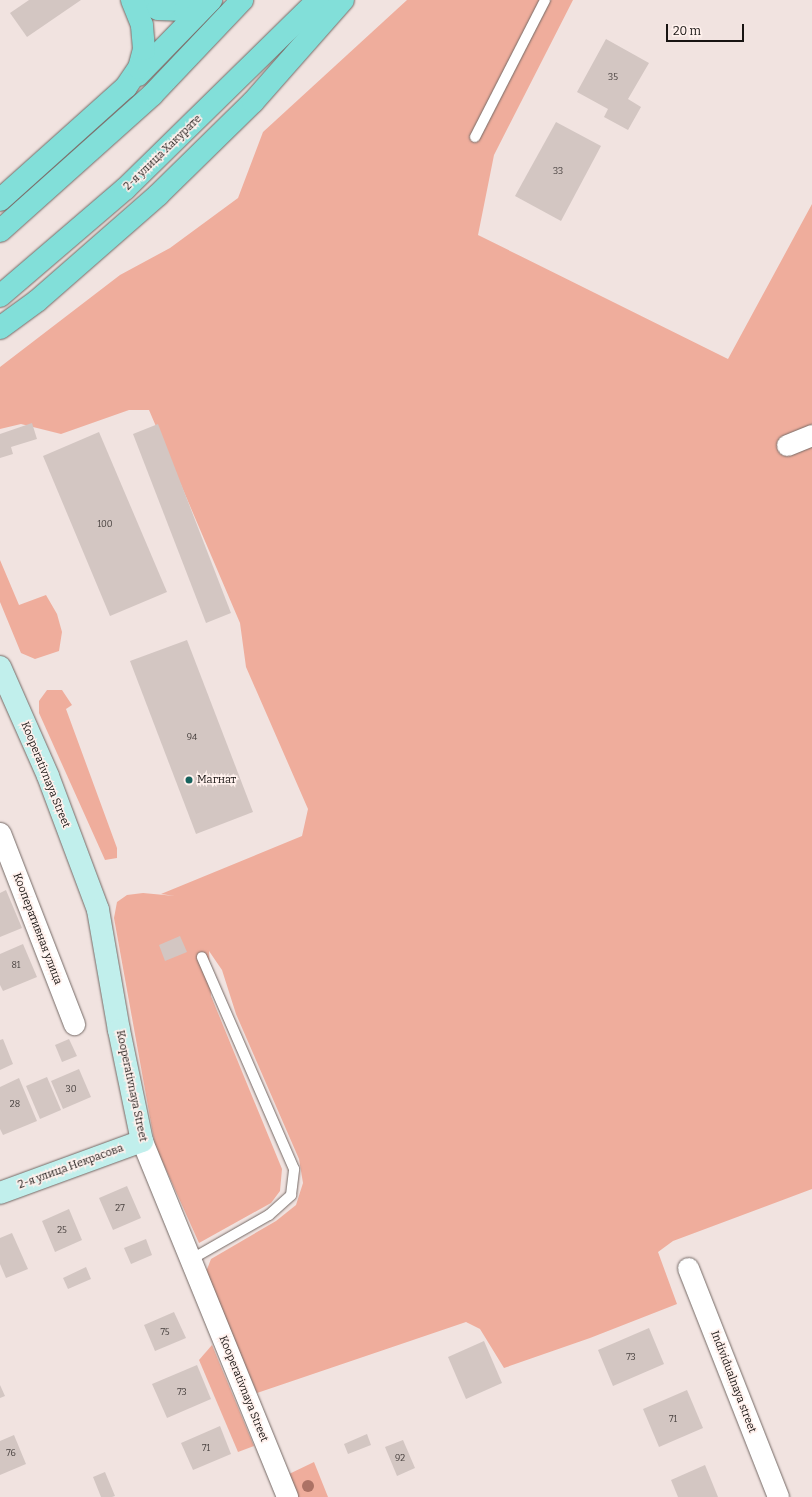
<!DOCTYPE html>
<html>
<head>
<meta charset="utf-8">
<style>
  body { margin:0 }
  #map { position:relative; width:812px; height:1497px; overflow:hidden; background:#f1e3e0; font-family:Bitter,serif }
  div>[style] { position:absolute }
  .green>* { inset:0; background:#efad9c }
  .building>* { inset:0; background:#d3c6c2 }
  .roads { filter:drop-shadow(0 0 1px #746965) drop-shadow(0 0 1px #746965) }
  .lane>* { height:10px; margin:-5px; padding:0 5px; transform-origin:5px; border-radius:5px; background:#fff }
  .street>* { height:21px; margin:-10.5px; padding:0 10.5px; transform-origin:10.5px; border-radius:10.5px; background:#fff }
  .secondary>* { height:22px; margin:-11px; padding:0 11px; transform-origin:11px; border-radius:11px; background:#c1efec }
  .primary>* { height:22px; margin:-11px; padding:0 11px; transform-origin:11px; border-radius:11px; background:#82dfd9 }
  .trees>* { width:12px; height:12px; margin:-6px; border-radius:50%; background:#ac7265 }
  .dots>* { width:11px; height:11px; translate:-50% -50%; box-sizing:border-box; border:2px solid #fff1ed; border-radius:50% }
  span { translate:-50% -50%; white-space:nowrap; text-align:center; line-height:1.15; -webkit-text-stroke:3px #fff1ed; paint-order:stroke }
  .number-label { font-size:9px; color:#47403e }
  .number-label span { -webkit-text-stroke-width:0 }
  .street-label { font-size:11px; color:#181412 }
  .poi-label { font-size:11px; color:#181412 }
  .left { translate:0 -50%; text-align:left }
  .scale { position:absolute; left:666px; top:24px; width:78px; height:18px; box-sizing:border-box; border:2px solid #181412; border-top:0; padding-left:5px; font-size:12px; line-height:14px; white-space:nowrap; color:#181412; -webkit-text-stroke:3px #fff1ed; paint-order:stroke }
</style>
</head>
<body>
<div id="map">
  <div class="green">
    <i style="clip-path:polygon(407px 0,573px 0,494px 155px,478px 235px,728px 359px,812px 204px,812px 1189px,673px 1241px,658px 1252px,677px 1304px,590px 1338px,504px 1368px,480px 1329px,466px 1322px,257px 1393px,206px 1272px,211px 1259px,276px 1221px,296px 1205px,303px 1183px,299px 1159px,236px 1014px,222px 970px,209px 951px,211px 996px,282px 1169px,280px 1191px,271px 1203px,199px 1243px,155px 1145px,114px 918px,117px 902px,127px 895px,143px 893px,175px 896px,161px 894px,302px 836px,308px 809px,246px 667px,240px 623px,149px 410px,129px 410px,61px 434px,21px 424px,0 429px,0 367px,120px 275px,170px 248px,238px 198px,263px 132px)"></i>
    <i style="clip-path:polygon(0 560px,19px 605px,46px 595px,57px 614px,62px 632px,59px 651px,35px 659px,21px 653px,0 602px)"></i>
    <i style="clip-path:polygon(47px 690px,62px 690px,72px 705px,66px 709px,117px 848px,117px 858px,105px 860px,39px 713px,39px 701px)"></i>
    <i style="clip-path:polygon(212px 1345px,254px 1446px,238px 1452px,199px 1360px)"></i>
    <i style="clip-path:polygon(314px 1462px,328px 1497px,296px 1497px,287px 1475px)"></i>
  </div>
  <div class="building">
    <i style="clip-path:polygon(29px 0,81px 0,27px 37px,10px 13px)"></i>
    <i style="clip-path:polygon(606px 39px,649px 63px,628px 99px,641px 107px,628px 130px,604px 117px,608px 109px,577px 92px)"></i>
    <i style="clip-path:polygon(556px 122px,601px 146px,561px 221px,515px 196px)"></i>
    <i style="clip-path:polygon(32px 423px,37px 439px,11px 447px,13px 454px,0 458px,0 434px)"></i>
    <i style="clip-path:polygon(158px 424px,231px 613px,206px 623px,133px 434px)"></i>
    <i style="clip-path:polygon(99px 432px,167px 592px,110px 616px,43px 456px)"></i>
    <i style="clip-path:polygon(187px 640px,253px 812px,196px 834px,130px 661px)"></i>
    <i style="clip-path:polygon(6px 890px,22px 928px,0 937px,0 893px)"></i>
    <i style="clip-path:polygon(180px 936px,187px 952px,165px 961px,159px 945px)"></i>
    <i style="clip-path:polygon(23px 944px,37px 977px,3px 991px,0 985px,0 954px)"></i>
    <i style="clip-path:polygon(3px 1039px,13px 1064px,0 1070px,0 1040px)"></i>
    <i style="clip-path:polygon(69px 1039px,77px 1056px,62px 1062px,55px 1045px)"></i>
    <i style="clip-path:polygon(79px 1069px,91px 1097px,63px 1109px,51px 1081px)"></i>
    <i style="clip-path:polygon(47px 1077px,61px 1110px,40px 1119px,26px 1086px)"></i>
    <i style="clip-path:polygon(19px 1078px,37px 1121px,3px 1135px,0 1129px,0 1087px)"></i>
    <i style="clip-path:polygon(127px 1186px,141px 1218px,113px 1230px,99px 1198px)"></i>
    <i style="clip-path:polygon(69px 1209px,82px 1240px,55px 1252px,42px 1221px)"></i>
    <i style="clip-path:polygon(12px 1233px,28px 1269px,6px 1278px,0 1264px,0 1238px)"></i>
    <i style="clip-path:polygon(146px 1239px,152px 1255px,131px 1264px,124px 1248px)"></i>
    <i style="clip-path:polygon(86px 1267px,91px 1279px,68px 1289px,63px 1278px)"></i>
    <i style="clip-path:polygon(174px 1312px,186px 1338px,155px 1351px,144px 1325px)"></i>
    <i style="clip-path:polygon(649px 1328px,664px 1364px,613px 1386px,598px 1350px)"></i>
    <i style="clip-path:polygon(484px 1341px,502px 1383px,466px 1399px,448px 1357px)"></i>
    <i style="clip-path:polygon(197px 1365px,211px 1399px,167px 1418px,152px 1384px)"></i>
    <i style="clip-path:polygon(0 1385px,5px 1396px,0 1398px)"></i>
    <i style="clip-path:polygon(687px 1390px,703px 1428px,659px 1447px,643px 1409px)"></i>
    <i style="clip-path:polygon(220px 1426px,231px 1454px,193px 1470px,181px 1443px)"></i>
    <i style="clip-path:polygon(367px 1434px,371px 1445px,348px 1454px,344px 1444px)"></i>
    <i style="clip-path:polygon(14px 1435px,26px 1464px,0 1475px,0 1441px)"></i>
    <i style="clip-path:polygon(403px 1440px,415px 1468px,397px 1476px,385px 1447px)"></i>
    <i style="clip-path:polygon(705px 1465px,718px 1497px,678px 1497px,671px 1480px)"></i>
    <i style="clip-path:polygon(105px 1472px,115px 1496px,112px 1497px,101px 1497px,93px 1477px)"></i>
  </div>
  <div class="roads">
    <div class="lane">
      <i style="left:475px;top:137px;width:154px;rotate:-62.9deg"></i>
      <i style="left:190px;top:1260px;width:91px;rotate:-29.7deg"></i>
      <i style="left:269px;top:1215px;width:30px;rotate:-42deg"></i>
      <i style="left:291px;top:1195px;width:26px;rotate:-83deg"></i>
      <i style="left:294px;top:1169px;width:231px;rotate:-113.5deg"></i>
    </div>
    <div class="street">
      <i style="left:787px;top:445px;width:27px;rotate:-22deg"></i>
      <i style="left:0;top:833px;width:205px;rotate:68.8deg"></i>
      <i style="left:142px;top:1141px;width:384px;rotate:67.8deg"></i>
      <i style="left:688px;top:1268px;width:246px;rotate:68.5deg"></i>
    </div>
    <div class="secondary">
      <i style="left:0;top:667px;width:119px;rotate:66.2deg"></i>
      <i style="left:48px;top:776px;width:143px;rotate:69.5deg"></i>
      <i style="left:98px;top:910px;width:122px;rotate:80.1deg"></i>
      <i style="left:119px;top:1030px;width:113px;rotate:78.3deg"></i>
      <i style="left:142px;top:1141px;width:151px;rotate:159.9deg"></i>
    </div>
    <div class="primary">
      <i style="left:142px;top:0;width:18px;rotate:29deg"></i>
      <i style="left:158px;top:9px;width:27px;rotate:2deg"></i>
      <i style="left:185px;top:10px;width:25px;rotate:-23deg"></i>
      <i style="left:138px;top:75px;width:105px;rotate:-45.8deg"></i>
      <i style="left:0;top:200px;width:169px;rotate:-41.9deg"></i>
      <i style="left:126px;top:87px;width:23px;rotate:-56deg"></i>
      <i style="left:139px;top:68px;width:20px;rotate:-75deg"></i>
      <i style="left:144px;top:49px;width:24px;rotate:-95deg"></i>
      <i style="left:142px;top:25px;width:27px;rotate:-112deg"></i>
      <i style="left:0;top:231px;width:204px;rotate:-41.8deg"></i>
      <i style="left:152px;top:95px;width:131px;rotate:-46.5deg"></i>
      <i style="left:0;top:296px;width:165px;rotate:-40.6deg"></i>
      <i style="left:125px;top:189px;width:270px;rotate:-44.4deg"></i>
      <i style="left:0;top:328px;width:46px;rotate:-36.1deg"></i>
      <i style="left:37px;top:301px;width:161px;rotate:-41.2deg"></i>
      <i style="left:158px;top:195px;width:133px;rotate:-44.4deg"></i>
      <i style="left:253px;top:102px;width:136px;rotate:-48.6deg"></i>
    </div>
  </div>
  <div class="trees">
    <i style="left:308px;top:1486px"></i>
  </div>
  <div class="dots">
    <i style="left:189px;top:780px;background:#16635e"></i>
  </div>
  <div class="number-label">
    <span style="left:613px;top:77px">35</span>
    <span style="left:558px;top:171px">33</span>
    <span style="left:105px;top:524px">100</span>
    <span style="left:192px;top:737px">94</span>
    <span style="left:16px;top:965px">81</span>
    <span style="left:71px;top:1089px">30</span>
    <span style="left:15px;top:1104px">28</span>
    <span style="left:120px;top:1208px">27</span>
    <span style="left:62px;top:1230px">25</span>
    <span style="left:165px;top:1332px">75</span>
    <span style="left:631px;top:1357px">73</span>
    <span style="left:182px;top:1392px">73</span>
    <span style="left:673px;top:1419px">71</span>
    <span style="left:206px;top:1448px">71</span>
    <span style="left:11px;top:1453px">76</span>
    <span style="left:400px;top:1458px">92</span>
  </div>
  <div class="street-label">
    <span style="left:163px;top:153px;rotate:-44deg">2-я улица Хакурате</span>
    <span style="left:45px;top:775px;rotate:68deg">Kooperativnaya Street</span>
    <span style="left:37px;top:929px;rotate:69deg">Кооперативная улица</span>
    <span style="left:131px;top:1086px;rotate:78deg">Kooperativnaya Street</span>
    <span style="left:71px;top:1167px;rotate:-20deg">2-я улица Некрасова</span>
    <span style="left:733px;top:1382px;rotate:69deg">Individualnaya street</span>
    <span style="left:243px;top:1389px;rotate:68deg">Kooperativnaya Street</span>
  </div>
  <div class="poi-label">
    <span class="left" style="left:197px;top:780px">Магнат</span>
  </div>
  <div class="scale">20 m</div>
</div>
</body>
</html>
